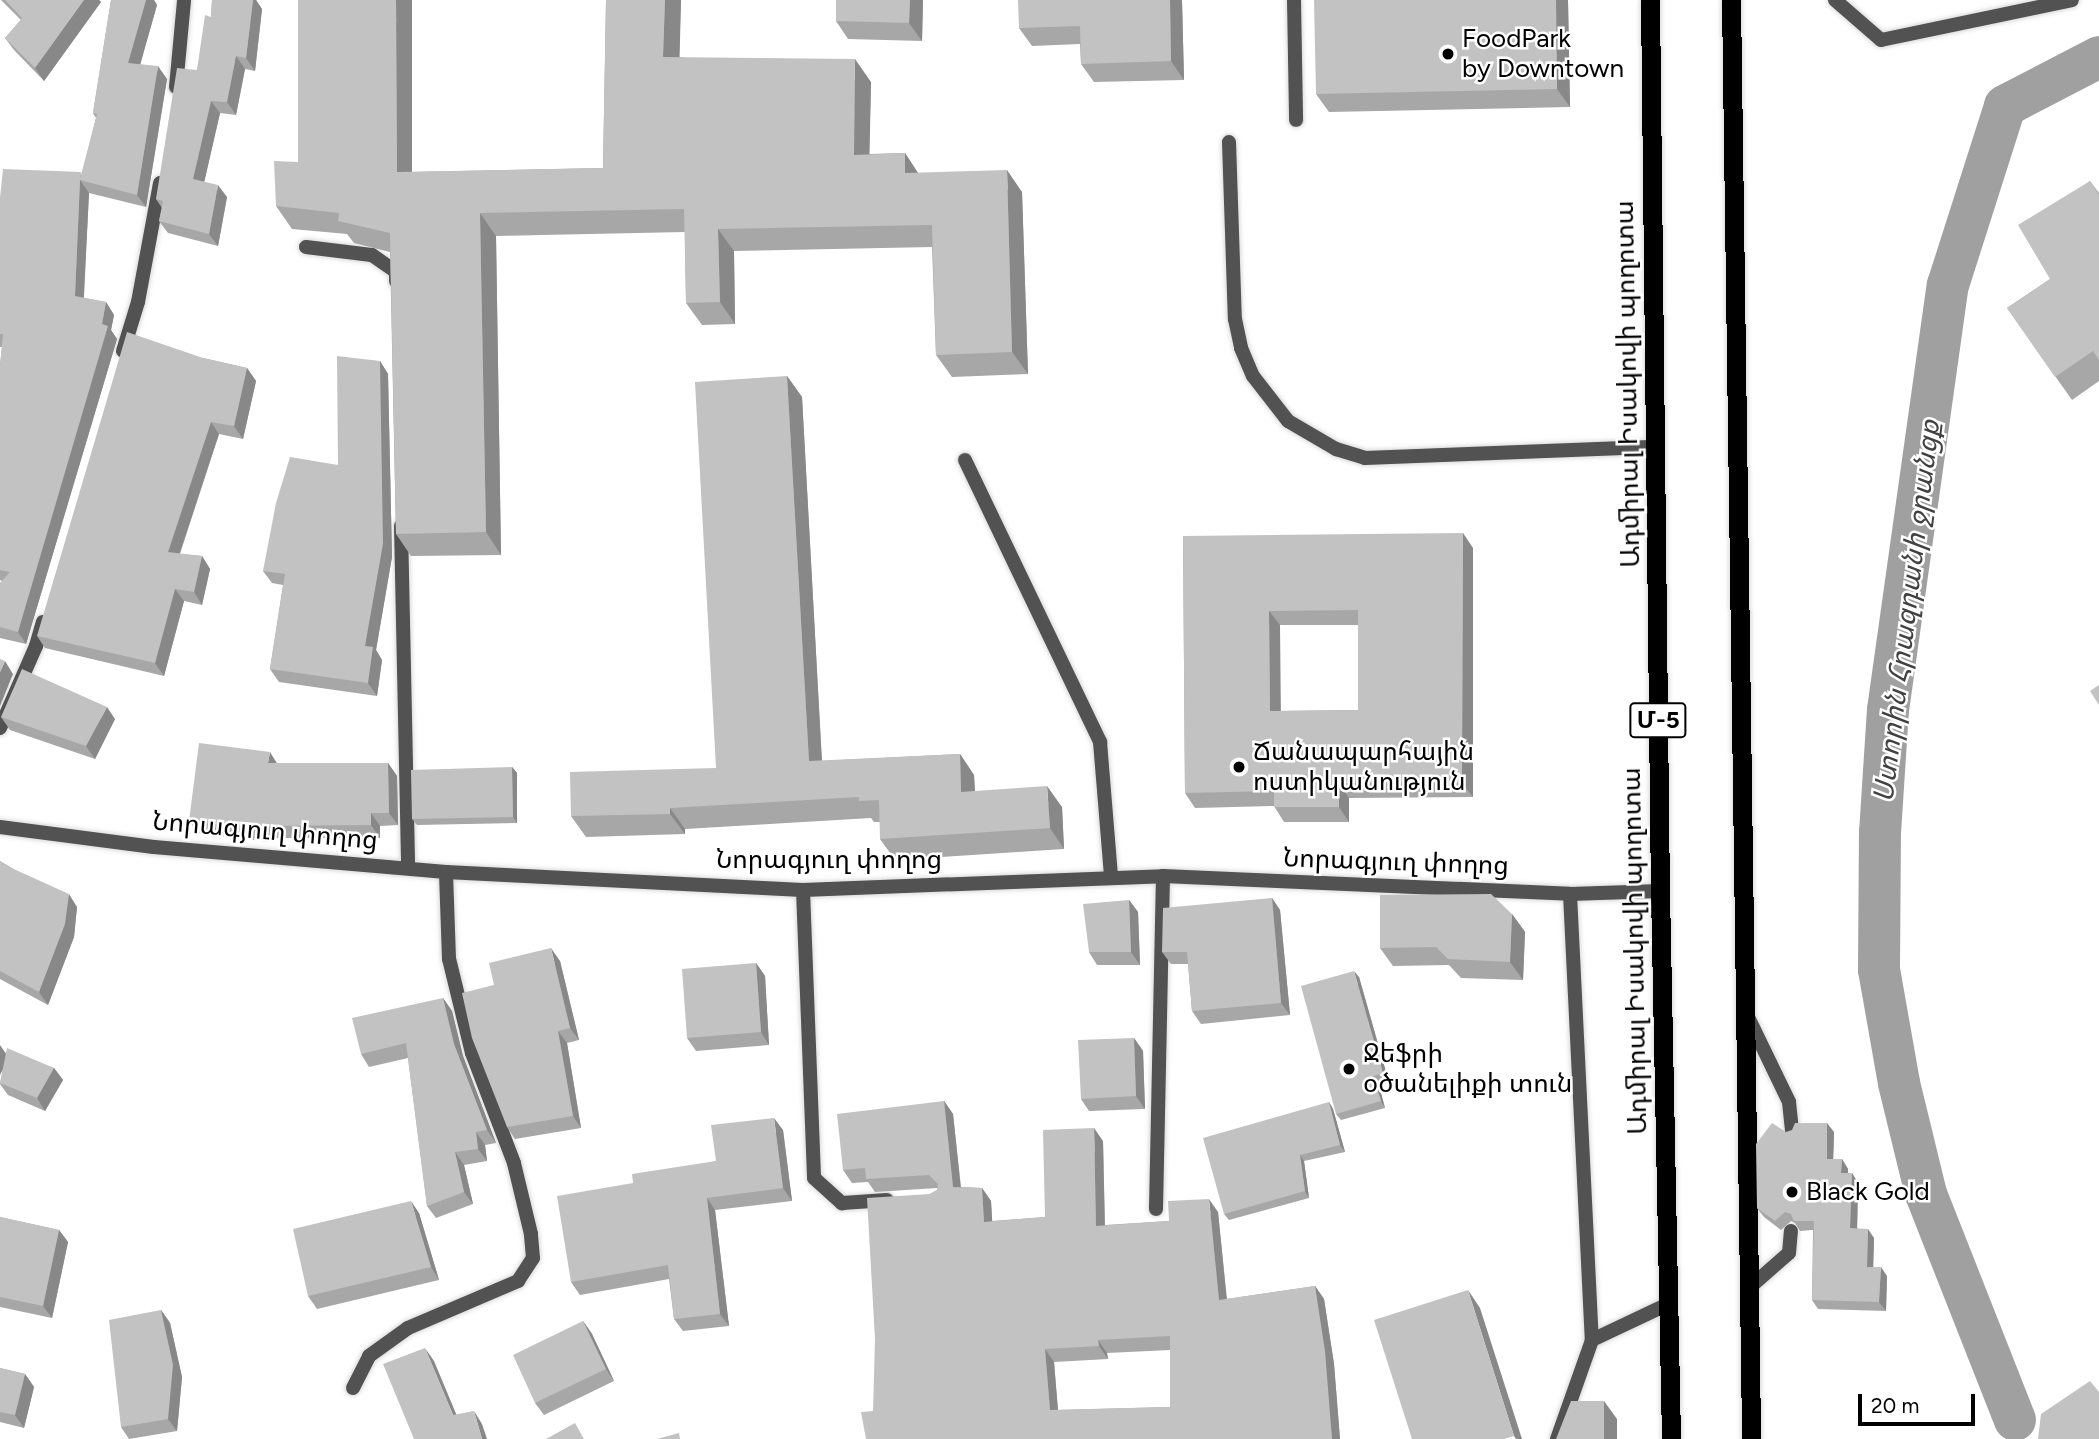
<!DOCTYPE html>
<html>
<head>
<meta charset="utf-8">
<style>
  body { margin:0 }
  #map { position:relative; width:2099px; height:1439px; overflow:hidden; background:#fff; font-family:Figtree,"Noto Sans Armenian",sans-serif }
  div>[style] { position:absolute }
  .canal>* { height:42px; margin:-21px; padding:0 21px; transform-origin:21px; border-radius:21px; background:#a0a0a0 }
  .roads { filter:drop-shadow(0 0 2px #dbdbdb) drop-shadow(0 0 2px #dbdbdb) }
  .service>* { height:14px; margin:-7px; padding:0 7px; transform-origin:7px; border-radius:7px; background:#525252 }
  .minor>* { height:14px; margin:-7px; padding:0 7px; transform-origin:7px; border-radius:7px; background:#525252 }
  .trunk>* { height:19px; margin:-9.5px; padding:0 9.5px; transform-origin:9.5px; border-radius:9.5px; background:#000 }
  .wall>* { inset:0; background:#a7a7a7 }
  .shaded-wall>* { inset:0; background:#888 }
  .building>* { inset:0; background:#c2c2c2 }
  .dots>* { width:19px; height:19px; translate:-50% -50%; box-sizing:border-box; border:4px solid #fff; border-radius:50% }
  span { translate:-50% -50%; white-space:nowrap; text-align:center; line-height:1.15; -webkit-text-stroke:5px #fff; paint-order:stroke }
  .shield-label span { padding:2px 5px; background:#fff; border:2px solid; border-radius:5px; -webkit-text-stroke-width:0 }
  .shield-label { font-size:24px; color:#000; font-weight:700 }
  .poi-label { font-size:26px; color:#000 }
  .left { translate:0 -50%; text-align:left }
  .street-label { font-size:26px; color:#000 }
  .water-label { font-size:28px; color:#414141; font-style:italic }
  .scale { position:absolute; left:1858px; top:1394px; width:117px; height:32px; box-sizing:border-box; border:4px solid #000; border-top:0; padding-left:9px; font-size:21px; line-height:24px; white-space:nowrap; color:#000; -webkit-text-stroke:5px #fff; paint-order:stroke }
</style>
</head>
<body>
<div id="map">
  <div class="canal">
    <i style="left:2015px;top:1420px;width:243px;rotate:-111.5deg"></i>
    <i style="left:1926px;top:1194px;width:114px;rotate:-103.7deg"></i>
    <i style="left:1899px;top:1083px;width:115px;rotate:-100deg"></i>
    <i style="left:1879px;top:970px;width:137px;rotate:-89.6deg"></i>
    <i style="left:1880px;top:833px;width:123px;rotate:-86.3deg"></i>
    <i style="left:1888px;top:710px;width:429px;rotate:-82deg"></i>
    <i style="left:1948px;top:285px;width:188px;rotate:-72.3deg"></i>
    <i style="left:2005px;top:106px;width:106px;rotate:-27.5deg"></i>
  </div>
  <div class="roads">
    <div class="service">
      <i style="left:1294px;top:0;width:120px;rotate:89deg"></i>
      <i style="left:1835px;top:0;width:61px;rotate:41deg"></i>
      <i style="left:1881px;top:40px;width:195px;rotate:-11.8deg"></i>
      <i style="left:1229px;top:142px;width:177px;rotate:88.1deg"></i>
      <i style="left:1235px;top:319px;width:30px;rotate:78deg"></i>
      <i style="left:1241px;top:348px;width:30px;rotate:67deg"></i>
      <i style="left:1253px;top:376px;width:57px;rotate:52.1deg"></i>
      <i style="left:1288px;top:421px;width:56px;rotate:30.3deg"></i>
      <i style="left:1336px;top:449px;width:30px;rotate:17deg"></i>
      <i style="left:1365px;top:458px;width:291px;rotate:-2.2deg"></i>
      <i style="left:306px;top:247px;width:66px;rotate:6.9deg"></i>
      <i style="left:372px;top:255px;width:29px;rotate:35deg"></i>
      <i style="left:396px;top:272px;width:9px;rotate:90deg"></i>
      <i style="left:965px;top:460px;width:313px;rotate:64.4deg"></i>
      <i style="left:1100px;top:742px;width:135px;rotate:85.3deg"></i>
      <i style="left:401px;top:526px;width:341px;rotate:88.8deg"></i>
      <i style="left:803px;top:890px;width:288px;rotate:87.8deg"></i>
      <i style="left:814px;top:1178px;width:38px;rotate:42deg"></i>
      <i style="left:842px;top:1203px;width:45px;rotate:-3.8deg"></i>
      <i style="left:1570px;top:894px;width:447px;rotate:87.2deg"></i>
      <i style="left:1748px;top:1017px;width:94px;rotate:64.2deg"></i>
      <i style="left:1789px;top:1102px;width:30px;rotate:84deg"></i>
      <i style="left:1156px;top:1209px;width:333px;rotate:-88.8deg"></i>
      <i style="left:1749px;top:1288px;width:53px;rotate:-41.2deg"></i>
      <i style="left:1789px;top:1253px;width:22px;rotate:-85deg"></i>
      <i style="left:353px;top:1388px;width:36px;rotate:-63deg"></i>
      <i style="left:369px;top:1356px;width:48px;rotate:-35.7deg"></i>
      <i style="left:408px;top:1328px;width:120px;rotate:-23.1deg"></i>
      <i style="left:518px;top:1281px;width:27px;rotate:-57deg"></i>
      <i style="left:533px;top:1258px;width:24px;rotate:-95deg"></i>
      <i style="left:531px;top:1234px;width:73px;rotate:-103.5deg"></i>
      <i style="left:514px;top:1163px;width:118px;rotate:-110.9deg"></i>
      <i style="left:472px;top:1053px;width:97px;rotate:-103.7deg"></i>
      <i style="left:449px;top:959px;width:87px;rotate:-92deg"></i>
      <i style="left:1557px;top:1439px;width:105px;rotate:-70.5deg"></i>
      <i style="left:1592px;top:1340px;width:84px;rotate:-25.3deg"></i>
    </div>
    <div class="minor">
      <i style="left:176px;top:87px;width:87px;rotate:-84.7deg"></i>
      <i style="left:123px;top:351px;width:51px;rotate:-73deg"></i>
      <i style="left:138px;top:302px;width:121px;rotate:-79.5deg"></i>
      <i style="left:0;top:728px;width:90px;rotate:-66.3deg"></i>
      <i style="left:36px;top:646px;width:25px;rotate:-74deg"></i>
      <i style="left:0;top:827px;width:155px;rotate:7.4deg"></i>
      <i style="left:154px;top:847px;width:293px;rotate:4.9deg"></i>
      <i style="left:446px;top:872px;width:357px;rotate:2.9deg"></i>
      <i style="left:803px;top:890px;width:360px;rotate:-2.2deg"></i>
      <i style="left:1163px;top:876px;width:407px;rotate:2.5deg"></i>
      <i style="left:1570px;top:894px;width:90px;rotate:-1.9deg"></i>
    </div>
    <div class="trunk">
      <i style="left:1650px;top:0;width:891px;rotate:89.36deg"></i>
      <i style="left:1660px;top:891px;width:548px;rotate:88.85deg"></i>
      <i style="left:1731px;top:0;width:1439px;rotate:89.2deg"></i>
    </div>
  </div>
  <div class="wall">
    <i style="clip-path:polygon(1px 0,99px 0,101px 2px,44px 81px,14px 50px,5px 38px,21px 20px)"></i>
    <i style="clip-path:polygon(111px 0,154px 0,157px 5px,140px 64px,167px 79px,146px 207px,89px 193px,84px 298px,106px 302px,114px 315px,111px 330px,117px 339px,26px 644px,0 638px,0 583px,2px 581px,0 580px,0 365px,2px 347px,0 347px,0 198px,82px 174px,96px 118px,93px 113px)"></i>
    <i style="clip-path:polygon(212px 0,256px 0,262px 9px,255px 71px,245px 69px,236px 115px,220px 113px,204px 182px,227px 197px,218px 246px,168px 233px,159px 221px,162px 208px,156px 199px,197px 70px,211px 17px)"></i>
    <i style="clip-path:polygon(412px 0,412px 172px,603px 168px,606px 0,681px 0,679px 57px,871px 82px,869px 154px,905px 153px,918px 173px,1022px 192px,1028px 374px,952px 377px,936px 355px,932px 247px,734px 251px,735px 324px,702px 325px,686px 303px,685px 232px,496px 236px,501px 555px,411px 556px,396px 534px,390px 252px,354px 243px,347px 234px,292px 229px,276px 206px,298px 162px)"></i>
    <i style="clip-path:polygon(836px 0,923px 0,922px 41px,848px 39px,836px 21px)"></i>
    <i style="clip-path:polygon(1182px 0,1184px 80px,1094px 82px,1081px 64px,1080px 44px,1032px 46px,1019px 28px)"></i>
    <i style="clip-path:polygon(1568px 0,1570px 107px,1329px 112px,1316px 94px)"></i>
    <i style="clip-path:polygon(2090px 181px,2099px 193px,2099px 381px,2072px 400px,2007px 308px,2050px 279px)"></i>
    <i style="clip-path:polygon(203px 358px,247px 368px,256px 381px,243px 439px,219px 434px,180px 554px,202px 556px,210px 569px,202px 605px,184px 601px,164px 676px,45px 648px,37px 636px)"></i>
    <i style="clip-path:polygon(380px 361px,388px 374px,392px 557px,376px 650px,382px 660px,377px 696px,279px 682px,270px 669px,283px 585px,272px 583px,263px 571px,338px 465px)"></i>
    <i style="clip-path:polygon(787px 376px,802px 397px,822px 761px,960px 754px,974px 775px,975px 791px,1062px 807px,1064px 849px,895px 860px,880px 839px,880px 822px,874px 822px,871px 818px,685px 829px,685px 834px,586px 837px,571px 816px,716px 768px)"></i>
    <i style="clip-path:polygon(evenodd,1183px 536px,1473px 548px,1473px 797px,1349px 798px,1349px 822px,1284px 822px,1274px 806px,1195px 808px,1185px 793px,1183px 536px,1280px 625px,1358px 625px,1358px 710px,1280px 711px,1280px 625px)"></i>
    <i style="clip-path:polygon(1px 717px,115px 719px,95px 759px,10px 730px)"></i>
    <i style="clip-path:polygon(277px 763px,388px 763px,397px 776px,398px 825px,380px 826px,380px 838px,269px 838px,269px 842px,198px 833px,189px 821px)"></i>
    <i style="clip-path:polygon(512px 767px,517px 773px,517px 823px,417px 825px,412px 819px)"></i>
    <i style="clip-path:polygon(0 861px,77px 907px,74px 937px,48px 1005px,0 979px)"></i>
    <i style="clip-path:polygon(1272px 898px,1280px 910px,1290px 1015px,1201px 1024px,1192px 1011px,1188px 964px,1171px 964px,1162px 952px)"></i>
    <i style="clip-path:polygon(1129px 900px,1138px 912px,1140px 965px,1097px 965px,1089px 952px)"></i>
    <i style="clip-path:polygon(1512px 914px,1525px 932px,1523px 980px,1461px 978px,1449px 965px,1393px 966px,1380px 948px)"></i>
    <i style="clip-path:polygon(560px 961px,579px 1040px,567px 1043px,581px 1128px,515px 1139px,507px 1127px,494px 985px)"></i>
    <i style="clip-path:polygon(756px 963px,765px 976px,769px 1045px,696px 1051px,687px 1038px)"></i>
    <i style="clip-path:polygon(1359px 977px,1388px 1079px,1378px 1082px,1385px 1108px,1341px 1120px,1336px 1114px)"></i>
    <i style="clip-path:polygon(443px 998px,452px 1011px,463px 1056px,496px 1143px,485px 1145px,487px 1161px,464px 1165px,473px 1204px,436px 1218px,427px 1206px,408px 1058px,369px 1067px,361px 1054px)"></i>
    <i style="clip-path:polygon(1134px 1038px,1143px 1051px,1145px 1109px,1089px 1111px,1081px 1099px)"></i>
    <i style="clip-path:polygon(6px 1053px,54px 1068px,63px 1080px,45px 1111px,8px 1095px,0 1084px)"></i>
    <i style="clip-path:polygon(evenodd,944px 1101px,953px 1114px,961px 1187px,982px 1188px,991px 1201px,992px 1221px,1045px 1217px,1103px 1141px,1105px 1225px,1169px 1221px,1218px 1212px,1227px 1299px,1315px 1286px,1324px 1299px,1334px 1364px,1340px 1439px,866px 1439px,873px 1411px,930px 1194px,937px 1190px,937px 1188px,875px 1192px,868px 1182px,852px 1183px,843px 1170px,944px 1101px,1170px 1350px,1170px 1407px,1058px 1410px,1054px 1362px,1108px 1359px,1107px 1353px,1170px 1350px)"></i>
    <i style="clip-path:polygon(1329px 1102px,1333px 1109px,1345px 1152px,1304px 1161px,1309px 1198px,1229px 1220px,1224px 1214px)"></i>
    <i style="clip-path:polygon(783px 1130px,792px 1201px,715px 1210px,729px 1326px,683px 1331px,674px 1319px,669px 1279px,580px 1295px,571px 1282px,633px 1183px,716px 1161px)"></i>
    <i style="clip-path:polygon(1786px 1132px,1834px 1132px,1833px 1159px,1842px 1159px,1848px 1169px,1848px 1173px,1852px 1173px,1858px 1183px,1857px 1228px,1874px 1238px,1873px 1267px,1887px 1276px,1886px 1311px,1818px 1309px,1812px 1300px,1813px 1230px,1800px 1231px,1795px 1223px,1791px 1221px,1781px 1230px,1764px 1217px,1757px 1208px)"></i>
    <i style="clip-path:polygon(419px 1213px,439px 1280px,317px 1309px,308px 1296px)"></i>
    <i style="clip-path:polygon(0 1217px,59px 1230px,68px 1242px,52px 1318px,0 1307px)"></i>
    <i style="clip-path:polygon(161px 1310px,170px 1323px,182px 1377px,177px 1431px,129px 1439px,121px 1427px)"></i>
    <i style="clip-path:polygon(583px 1321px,592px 1334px,614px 1381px,544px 1415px,535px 1403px)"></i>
    <i style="clip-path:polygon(0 1368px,25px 1374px,34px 1387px,24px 1428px,0 1422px)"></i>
  </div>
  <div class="shaded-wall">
    <i style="clip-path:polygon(84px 0,99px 0,101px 2px,44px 81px,35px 68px)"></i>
    <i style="clip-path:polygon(146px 0,154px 0,157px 5px,137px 76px,128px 63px)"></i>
    <i style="clip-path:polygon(253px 0,256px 0,262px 9px,255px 71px,246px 58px)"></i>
    <i style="clip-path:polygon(396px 0,412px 0,412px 194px,397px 172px)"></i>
    <i style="clip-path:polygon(665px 0,681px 0,679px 79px,663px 57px)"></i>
    <i style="clip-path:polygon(910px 0,923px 0,922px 41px,909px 23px)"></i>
    <i style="clip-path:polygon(1170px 0,1182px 0,1184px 80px,1171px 61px)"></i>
    <i style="clip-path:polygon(1556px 0,1568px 0,1570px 107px,1557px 89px)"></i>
    <i style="clip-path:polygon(236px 56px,245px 69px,236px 115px,227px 102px)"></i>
    <i style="clip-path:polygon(855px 59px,871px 82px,869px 177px,854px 155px)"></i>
    <i style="clip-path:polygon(158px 66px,167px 79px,146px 207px,137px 195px)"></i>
    <i style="clip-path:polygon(211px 101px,220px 113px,202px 192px,193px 179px)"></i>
    <i style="clip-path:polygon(905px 153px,920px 176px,905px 173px)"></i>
    <i style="clip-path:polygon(1007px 170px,1022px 192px,1028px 374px,1012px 352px)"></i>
    <i style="clip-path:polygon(80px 180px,89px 193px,83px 309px,75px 296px)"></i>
    <i style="clip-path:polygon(218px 185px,227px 197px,218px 246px,209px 234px)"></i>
    <i style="clip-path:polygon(480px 213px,496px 236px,501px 555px,486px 532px)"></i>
    <i style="clip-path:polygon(718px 229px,734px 251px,735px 324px,720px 302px)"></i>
    <i style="clip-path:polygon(106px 302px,114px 315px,111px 330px,117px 339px,26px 644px,18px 632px,102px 324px)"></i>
    <i style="clip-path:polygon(380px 361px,388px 374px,392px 557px,376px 650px,382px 660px,377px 696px,368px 683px,365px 646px)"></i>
    <i style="clip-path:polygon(247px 368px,256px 381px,243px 439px,234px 426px)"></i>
    <i style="clip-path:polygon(787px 376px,802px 397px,823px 782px,809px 761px)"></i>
    <i style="clip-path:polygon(211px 422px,219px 434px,176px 564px,168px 552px)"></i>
    <i style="clip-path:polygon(1463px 533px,1473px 548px,1473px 797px,1462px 783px)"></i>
    <i style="clip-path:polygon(202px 556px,210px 569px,202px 605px,194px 592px)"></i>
    <i style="clip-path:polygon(175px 589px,184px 601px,164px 676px,155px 663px)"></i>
    <i style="clip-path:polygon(1269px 611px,1280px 625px,1281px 725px,1270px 711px)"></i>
    <i style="clip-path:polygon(5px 661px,13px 674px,0 706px,0 672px)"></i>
    <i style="clip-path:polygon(107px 707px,115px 719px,95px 759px,86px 746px)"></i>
    <i style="clip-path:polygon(270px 752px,278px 765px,268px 763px)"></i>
    <i style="clip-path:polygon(960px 754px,974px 775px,976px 813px,961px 792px)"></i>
    <i style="clip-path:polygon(388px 763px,397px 776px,398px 825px,389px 813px)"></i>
    <i style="clip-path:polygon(512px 767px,517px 773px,517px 823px,513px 817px)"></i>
    <i style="clip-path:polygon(1339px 783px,1349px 798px,1349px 822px,1339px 807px)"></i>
    <i style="clip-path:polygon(1047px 786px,1062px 807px,1064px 849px,1050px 828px)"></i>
    <i style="clip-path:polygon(670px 808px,685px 829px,685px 834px,670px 814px)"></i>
    <i style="clip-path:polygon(371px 813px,380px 826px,380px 838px,371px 825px)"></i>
    <i style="clip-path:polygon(260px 826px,269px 838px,269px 842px,260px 829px)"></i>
    <i style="clip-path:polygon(69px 894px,77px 907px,74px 937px,48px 1005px,39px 992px)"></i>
    <i style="clip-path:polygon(1272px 898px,1280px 910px,1290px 1015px,1281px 1003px)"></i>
    <i style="clip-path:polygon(1129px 900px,1138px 912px,1140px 965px,1131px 952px)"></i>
    <i style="clip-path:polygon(1512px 914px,1525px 932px,1523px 980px,1510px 962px)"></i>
    <i style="clip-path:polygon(551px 948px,560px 961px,579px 1040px,570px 1028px)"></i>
    <i style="clip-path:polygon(756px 963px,765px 976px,769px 1045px,761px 1032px)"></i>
    <i style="clip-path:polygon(1354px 971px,1359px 977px,1388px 1079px,1383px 1073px)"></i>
    <i style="clip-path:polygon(443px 998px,452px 1011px,463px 1056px,496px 1143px,487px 1130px,454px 1044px)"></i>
    <i style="clip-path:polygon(558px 1031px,567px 1043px,581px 1128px,573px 1116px)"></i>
    <i style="clip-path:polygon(1134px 1038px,1143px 1051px,1145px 1109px,1136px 1096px)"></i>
    <i style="clip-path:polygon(0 1045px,9px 1058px,0 1075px)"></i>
    <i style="clip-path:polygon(54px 1068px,63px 1080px,45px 1111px,37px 1098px)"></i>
    <i style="clip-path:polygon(1373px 1076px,1378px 1082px,1385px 1108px,1381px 1101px)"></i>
    <i style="clip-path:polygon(944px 1101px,953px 1114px,962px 1200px,953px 1187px)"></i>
    <i style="clip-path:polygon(1329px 1102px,1333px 1109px,1345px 1152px,1340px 1145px)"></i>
    <i style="clip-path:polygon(774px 1118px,783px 1130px,792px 1201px,783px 1188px)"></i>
    <i style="clip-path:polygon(1827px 1123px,1834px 1132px,1833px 1169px,1827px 1159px)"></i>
    <i style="clip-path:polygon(1094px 1128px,1103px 1141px,1105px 1239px,1096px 1226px)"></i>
    <i style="clip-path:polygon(476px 1132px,485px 1145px,487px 1161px,478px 1149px)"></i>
    <i style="clip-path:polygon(455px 1152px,464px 1165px,473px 1204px,464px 1192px)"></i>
    <i style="clip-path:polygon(1300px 1155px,1304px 1161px,1309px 1198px,1305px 1191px)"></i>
    <i style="clip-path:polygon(1842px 1159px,1848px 1169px,1847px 1183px,1841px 1173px)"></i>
    <i style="clip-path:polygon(1852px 1173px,1858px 1183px,1857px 1238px,1850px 1228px)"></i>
    <i style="clip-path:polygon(982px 1188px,991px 1201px,993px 1235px,984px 1222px)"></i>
    <i style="clip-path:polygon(707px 1198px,715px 1210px,729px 1326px,720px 1314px)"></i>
    <i style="clip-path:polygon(1209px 1199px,1218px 1212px,1228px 1313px,1219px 1300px)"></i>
    <i style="clip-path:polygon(411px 1201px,419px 1213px,439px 1280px,431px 1267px)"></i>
    <i style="clip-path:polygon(1868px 1229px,1874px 1238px,1873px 1276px,1867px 1267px)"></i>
    <i style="clip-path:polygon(59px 1230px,68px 1242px,52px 1318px,43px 1306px)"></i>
    <i style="clip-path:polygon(1881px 1267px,1887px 1276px,1886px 1311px,1879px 1302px)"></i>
    <i style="clip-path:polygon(1315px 1286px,1324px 1299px,1334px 1364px,1340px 1439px,1332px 1439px)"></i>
    <i style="clip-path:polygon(1468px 1290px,1480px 1308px,1522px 1439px,1516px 1439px,1514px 1436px)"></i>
    <i style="clip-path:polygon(161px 1310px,170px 1323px,182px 1377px,177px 1431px,168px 1419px)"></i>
    <i style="clip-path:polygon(583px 1321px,592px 1334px,614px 1381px,606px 1369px)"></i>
    <i style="clip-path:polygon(1098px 1340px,1107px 1353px,1108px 1359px,1099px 1346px)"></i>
    <i style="clip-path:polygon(425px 1348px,434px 1361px,462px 1428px,453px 1415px)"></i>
    <i style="clip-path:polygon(1045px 1349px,1054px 1362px,1059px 1423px,1050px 1410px)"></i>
    <i style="clip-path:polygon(25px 1374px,34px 1387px,24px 1428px,15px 1415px)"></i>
    <i style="clip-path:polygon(1604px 1401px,1617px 1419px,1617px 1439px,1604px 1439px)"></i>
    <i style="clip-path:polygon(474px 1411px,482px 1424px,487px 1439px,482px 1439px)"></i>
  </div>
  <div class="building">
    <i style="clip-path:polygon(5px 0,84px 0,35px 68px,5px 38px,22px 18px)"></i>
    <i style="clip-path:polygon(111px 0,146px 0,128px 63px,158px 66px,137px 195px,80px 180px,75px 296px,106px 302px,102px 324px,108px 326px,18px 632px,0 627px,0 583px,10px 572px,0 570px,0 365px,3px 334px,0 334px,0 198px,3px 169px,81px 172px,80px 179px,97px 114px,93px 113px)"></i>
    <i style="clip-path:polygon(212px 0,253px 0,246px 58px,236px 56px,227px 102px,211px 101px,193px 179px,218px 185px,209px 234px,159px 221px,163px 201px,156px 199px,177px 68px,197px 70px,205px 15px,211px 17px)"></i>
    <i style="clip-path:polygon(298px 0,396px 0,397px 172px,603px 168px,606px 0,665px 0,663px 57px,855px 59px,854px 155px,905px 153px,905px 173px,1007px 170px,1012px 352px,936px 355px,932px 225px,718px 229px,720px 302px,686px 303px,684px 209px,480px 213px,486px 532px,396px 534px,390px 233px,338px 221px,339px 213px,276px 206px,274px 161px,298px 162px)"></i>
    <i style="clip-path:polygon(836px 0,910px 0,909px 23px,836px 21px)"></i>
    <i style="clip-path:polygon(1018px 0,1170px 0,1171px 61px,1081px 64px,1080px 26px,1019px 28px)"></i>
    <i style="clip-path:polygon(1314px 0,1556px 0,1557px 89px,1316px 94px)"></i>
    <i style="clip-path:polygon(2090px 181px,2099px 195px,2099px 360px,2093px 351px,2055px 377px,2007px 308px,2050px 279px,2018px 225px)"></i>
    <i style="clip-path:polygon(127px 332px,203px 358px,247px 368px,234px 426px,211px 422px,168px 552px,202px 556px,194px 592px,175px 589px,155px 663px,37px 636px)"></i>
    <i style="clip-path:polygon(337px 356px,380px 361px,383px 544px,365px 646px,373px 647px,368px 683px,270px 669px,285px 574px,263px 571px,276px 503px,290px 457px,338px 465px)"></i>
    <i style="clip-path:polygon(787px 376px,809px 761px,960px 754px,961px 792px,1047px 786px,1050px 828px,880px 839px,879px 800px,859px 801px,859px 797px,670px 808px,670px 814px,571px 816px,570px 772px,716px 768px,695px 382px)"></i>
    <i style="clip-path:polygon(evenodd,1463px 533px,1462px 783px,1339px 783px,1339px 807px,1274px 807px,1274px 791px,1185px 793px,1183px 536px,1463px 533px,1358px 610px,1358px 710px,1270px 711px,1269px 611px,1358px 610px)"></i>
    <i style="clip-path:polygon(0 659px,5px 661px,0 672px)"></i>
    <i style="clip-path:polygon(22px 669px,107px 707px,86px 746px,1px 717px)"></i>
    <i style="clip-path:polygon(2099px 685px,2099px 705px,2090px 691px)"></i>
    <i style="clip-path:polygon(199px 743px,270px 752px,268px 763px,388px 763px,389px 813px,371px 813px,371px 825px,260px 826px,260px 829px,189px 821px)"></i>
    <i style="clip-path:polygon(512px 767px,513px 817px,412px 819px,411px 770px)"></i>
    <i style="clip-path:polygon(0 861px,7px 866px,69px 894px,65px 924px,39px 992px,0 971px)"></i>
    <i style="clip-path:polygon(1491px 894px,1512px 914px,1510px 962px,1448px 959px,1436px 947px,1380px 948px,1380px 895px)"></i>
    <i style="clip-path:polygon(1272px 898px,1281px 1003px,1192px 1011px,1187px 952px,1162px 952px,1163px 908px)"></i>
    <i style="clip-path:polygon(1129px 900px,1131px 952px,1089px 952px,1083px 904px)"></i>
    <i style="clip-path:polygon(551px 948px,570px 1028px,558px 1031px,573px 1116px,507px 1127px,472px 1038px,462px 993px,494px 985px,489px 963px)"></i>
    <i style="clip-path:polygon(756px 963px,761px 1032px,687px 1038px,682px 969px)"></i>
    <i style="clip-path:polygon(1354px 971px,1383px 1073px,1373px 1076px,1381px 1101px,1336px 1114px,1301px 986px)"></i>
    <i style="clip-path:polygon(443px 998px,454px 1044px,487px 1130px,476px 1132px,478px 1149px,455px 1152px,464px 1192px,427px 1206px,406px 1043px,361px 1054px,352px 1018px)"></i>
    <i style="clip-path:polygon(1134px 1038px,1136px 1096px,1081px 1099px,1078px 1040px)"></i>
    <i style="clip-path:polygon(7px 1048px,54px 1068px,37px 1098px,0 1083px)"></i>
    <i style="clip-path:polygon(evenodd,944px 1101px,953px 1187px,982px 1188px,984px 1222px,1045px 1217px,1043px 1130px,1094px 1128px,1096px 1226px,1169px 1221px,1168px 1201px,1209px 1199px,1219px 1300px,1315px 1286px,1325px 1351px,1332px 1439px,866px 1439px,861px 1412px,873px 1411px,875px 1339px,867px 1198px,930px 1194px,937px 1190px,938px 1184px,929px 1175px,866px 1179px,865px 1168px,843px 1170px,837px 1114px,944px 1101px,1170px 1336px,1170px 1407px,1050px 1410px,1045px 1349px,1099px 1346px,1098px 1340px,1170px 1336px)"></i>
    <i style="clip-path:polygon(1329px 1102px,1340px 1145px,1300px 1155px,1305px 1191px,1224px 1214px,1203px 1138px)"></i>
    <i style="clip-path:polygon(774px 1118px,783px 1188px,707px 1198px,720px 1314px,674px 1319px,668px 1265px,571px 1282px,557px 1196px,633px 1183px,632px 1174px,716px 1161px,711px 1125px)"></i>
    <i style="clip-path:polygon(1772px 1123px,1786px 1132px,1792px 1130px,1795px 1123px,1827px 1123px,1827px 1159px,1842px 1159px,1841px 1173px,1852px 1173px,1850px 1228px,1868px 1229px,1867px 1267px,1881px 1267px,1879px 1302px,1812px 1300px,1814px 1221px,1794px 1221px,1791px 1214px,1785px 1212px,1775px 1221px,1757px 1208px,1756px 1144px)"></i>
    <i style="clip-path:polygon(411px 1201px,431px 1267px,308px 1296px,293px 1229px)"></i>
    <i style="clip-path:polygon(0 1217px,59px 1230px,43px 1306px,0 1297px)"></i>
    <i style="clip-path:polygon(1468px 1290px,1514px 1436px,1504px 1439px,1412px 1439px,1374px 1320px)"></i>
    <i style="clip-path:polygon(161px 1310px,173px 1365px,168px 1419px,121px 1427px,109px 1320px)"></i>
    <i style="clip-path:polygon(583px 1321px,606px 1369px,535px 1403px,513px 1355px)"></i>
    <i style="clip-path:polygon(425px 1348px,453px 1415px,474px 1411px,482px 1439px,414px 1439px,383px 1364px)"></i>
    <i style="clip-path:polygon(0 1368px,25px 1374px,15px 1415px,0 1412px)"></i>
    <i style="clip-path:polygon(2090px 1381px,2099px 1392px,2099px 1439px,2038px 1439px,2041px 1414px)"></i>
    <i style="clip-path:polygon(1571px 1401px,1604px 1401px,1604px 1439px,1556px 1439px)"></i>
    <i style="clip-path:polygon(575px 1423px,584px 1439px,546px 1439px)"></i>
    <i style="clip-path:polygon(679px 1433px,680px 1439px,657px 1439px)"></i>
  </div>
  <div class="dots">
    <i style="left:1448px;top:54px;background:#000"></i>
    <i style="left:1239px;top:767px;background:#000"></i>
    <i style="left:1349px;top:1069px;background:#000"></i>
    <i style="left:1792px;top:1192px;background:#000"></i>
  </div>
  <div class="shield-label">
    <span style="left:1658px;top:720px">Մ-5</span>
  </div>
  <div class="poi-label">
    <span class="left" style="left:1462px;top:54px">FoodPark<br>by Downtown</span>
    <span class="left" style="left:1253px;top:767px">Ճանապարհային<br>ոստիկանություն</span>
    <span class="left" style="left:1363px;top:1069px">Ջեֆրի<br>օծանելիքի տուն</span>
    <span class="left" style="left:1806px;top:1192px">Black Gold</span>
  </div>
  <div class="street-label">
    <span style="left:1628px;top:384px;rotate:-91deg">Ադմիրալ Իսակովի պողոտա</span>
    <span style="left:265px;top:831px;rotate:5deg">Նորագյուղ փողոց</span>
    <span style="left:829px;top:860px">Նորագյուղ փողոց</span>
    <span style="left:1396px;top:862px;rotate:2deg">Նորագյուղ փողոց</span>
    <span style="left:1635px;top:951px;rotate:-91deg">Ադմիրալ Իսակովի պողոտա</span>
  </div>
  <div class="water-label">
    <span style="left:1906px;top:611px;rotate:-83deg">Ստորին Հրազդանի ջրանցք</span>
  </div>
  <div class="scale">20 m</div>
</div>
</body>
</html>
